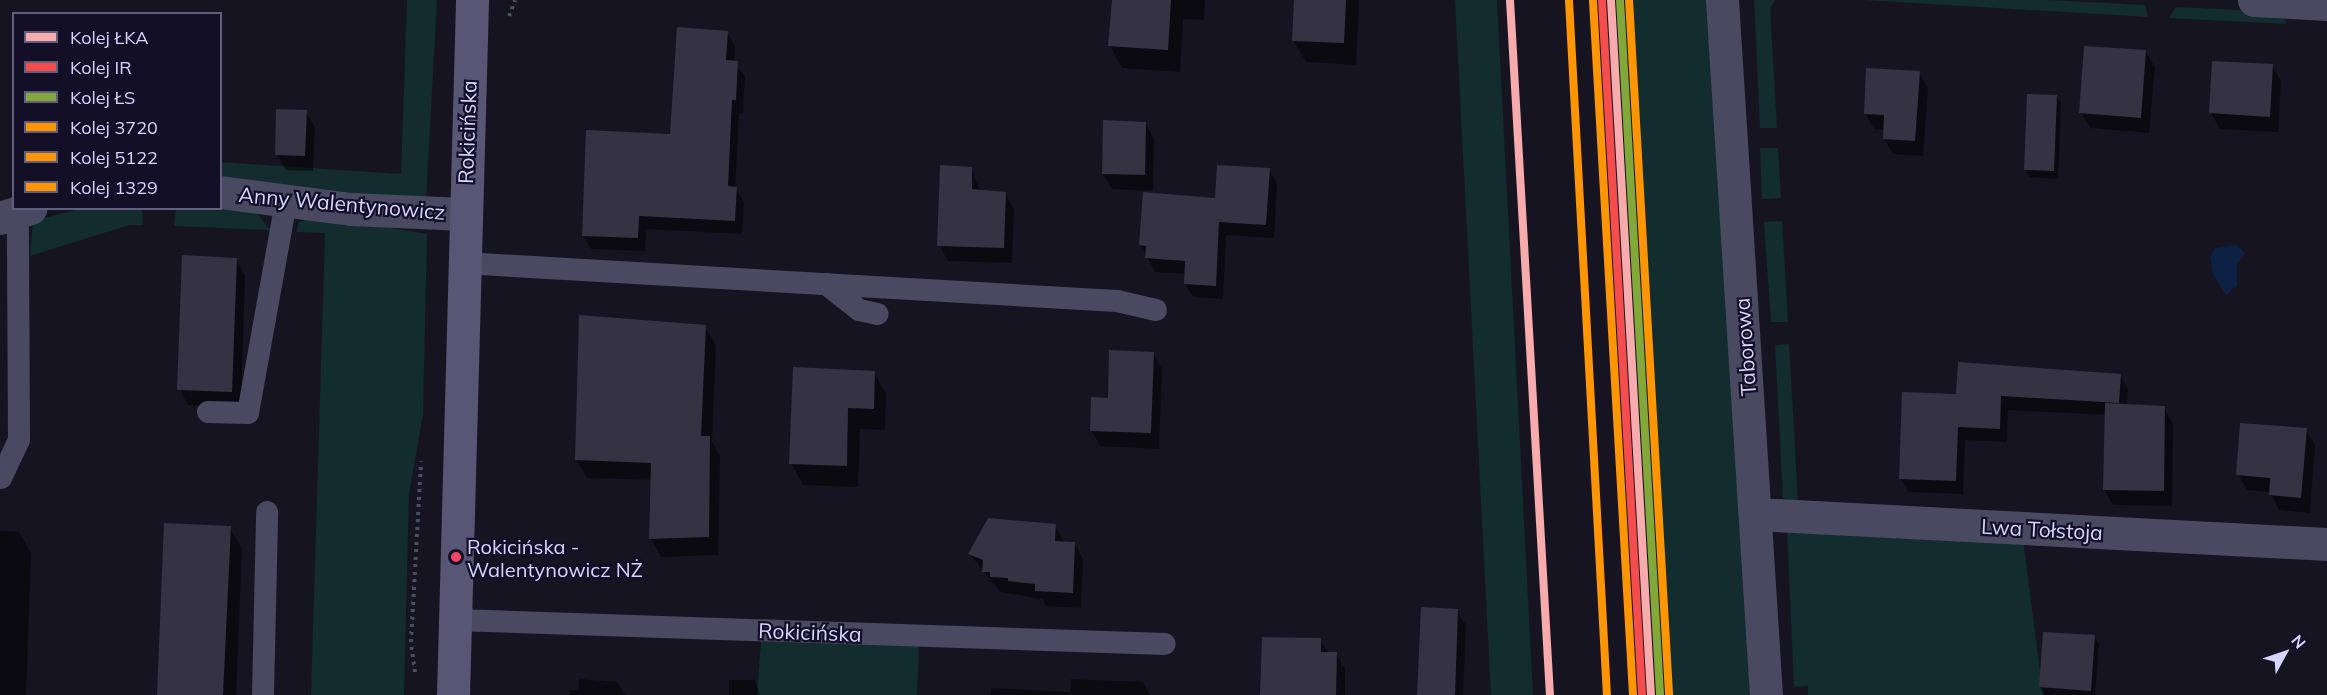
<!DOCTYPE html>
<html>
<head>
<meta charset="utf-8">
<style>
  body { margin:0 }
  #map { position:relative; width:2327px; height:695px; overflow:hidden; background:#161421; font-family:Mulish,sans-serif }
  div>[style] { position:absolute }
  .green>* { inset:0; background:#132c2d }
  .water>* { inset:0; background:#0d2144 }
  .shadow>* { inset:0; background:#0007 }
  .building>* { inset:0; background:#343243 }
  .path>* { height:4px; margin-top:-2px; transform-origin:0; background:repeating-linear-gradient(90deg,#44505f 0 3px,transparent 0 7.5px) }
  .lane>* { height:22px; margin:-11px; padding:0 11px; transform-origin:11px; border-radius:11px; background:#4a4962 }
  .street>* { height:33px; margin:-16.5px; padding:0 16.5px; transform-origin:16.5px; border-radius:16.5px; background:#4a4962 }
  .secondary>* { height:33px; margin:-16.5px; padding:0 16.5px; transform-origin:16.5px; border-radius:16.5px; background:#575674 }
  .rail-1>* { height:8px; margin:-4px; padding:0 4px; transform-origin:4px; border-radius:4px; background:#f8abad }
  .rail-2>* { height:8px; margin:-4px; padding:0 4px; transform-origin:4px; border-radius:4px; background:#f54d4d }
  .rail-3>* { height:8px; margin:-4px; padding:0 4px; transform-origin:4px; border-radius:4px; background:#81a838 }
  .rail-4>* { height:8px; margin:-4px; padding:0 4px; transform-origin:4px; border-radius:4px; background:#ff9500 }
  .rail-5>* { height:8px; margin:-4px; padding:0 4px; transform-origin:4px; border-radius:4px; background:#ff9500 }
  .rail-6>* { height:8px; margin:-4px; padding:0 4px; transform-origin:4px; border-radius:4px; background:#ff9500 }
  .dots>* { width:16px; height:16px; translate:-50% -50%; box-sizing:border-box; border:3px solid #130f26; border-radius:50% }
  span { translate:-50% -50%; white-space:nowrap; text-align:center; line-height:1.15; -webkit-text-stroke:4.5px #130f26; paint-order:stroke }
  .bus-label { font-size:20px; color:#d9d4ff }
  .left { translate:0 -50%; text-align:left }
  .street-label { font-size:21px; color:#d9d4ff }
  .legend { position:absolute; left:12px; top:12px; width:210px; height:198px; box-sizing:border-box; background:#130f26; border:2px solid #625e7d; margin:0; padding:8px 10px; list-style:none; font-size:18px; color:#d9d4ff }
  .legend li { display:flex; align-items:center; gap:12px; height:30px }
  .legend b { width:30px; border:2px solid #625e7d }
  .north { position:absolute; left:2255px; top:623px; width:60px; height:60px; -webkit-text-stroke:4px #130f26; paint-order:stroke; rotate:50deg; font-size:16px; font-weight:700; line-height:24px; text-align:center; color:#d9d4ff }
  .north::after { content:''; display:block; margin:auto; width:21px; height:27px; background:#d9d4ff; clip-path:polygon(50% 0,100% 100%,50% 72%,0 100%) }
</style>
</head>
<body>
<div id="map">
  <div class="green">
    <i style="clip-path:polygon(407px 0,437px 0,426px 199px,413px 201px,221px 179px,220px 162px,401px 174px)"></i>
    <i style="clip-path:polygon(1455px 0,1497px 0,1533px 695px,1491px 695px)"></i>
    <i style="clip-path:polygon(1628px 0,1709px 0,1752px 695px,1670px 695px)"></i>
    <i style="clip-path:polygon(1754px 0,1775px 0,1770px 8px,1777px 128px,1760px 128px)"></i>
    <i style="clip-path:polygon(1863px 0,2048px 0,2145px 5px,2148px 17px)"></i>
    <i style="clip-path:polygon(2176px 7px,2282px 12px,2287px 24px,2169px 18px)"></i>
    <i style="clip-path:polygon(1760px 148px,1778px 148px,1781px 198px,1762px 199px)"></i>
    <i style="clip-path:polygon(221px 208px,255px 211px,270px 230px,174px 226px,176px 209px)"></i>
    <i style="clip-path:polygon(79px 209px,142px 209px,143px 225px,129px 225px,30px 256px,33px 221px)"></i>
    <i style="clip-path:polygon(315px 215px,427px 234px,423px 414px,409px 494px,404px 695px,311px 695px,325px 233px,296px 232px,299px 222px)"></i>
    <i style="clip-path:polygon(1782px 221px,1788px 322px,1771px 322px,1764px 222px)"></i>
    <i style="clip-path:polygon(1789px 344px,1798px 502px,1783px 498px,1775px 345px)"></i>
    <i style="clip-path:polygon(1787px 531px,2023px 539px,2043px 695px,1808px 695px,1808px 686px,1794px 687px)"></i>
    <i style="clip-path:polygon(761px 641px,919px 646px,917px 695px,757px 695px)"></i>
  </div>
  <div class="water">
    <i style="clip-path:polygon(2237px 245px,2245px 254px,2237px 263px,2237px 285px,2226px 295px,2213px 274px,2210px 257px,2215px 248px)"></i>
  </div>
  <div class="shadow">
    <i style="clip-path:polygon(1113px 0,1205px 0,1204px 20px,1183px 19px,1180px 72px,1122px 68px,1110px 46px)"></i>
    <i style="clip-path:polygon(1295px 0,1359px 0,1356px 65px,1306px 62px,1293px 40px)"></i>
    <i style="clip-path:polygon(727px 32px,735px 46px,734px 62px,745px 76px,743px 113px,739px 113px,735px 188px,744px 202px,742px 234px,646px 229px,645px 251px,591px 249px,583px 236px,671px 135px)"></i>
    <i style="clip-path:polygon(2146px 52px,2155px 67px,2149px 133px,2090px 128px,2081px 112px)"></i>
    <i style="clip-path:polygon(2272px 66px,2281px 81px,2278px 132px,2220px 129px,2211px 113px)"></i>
    <i style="clip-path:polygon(1919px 73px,1928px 88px,1923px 156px,1893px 154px,1884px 139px,1885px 130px,1874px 129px,1865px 113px)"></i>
    <i style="clip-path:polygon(2057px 96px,2061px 104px,2058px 179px,2030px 177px,2025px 170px)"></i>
    <i style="clip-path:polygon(306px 112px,315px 127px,313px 171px,286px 170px,277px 154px)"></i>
    <i style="clip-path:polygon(1145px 123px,1154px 139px,1153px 191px,1112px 189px,1103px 174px)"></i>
    <i style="clip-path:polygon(971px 168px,980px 191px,1005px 193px,1014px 209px,1012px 263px,948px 261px,939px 245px)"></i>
    <i style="clip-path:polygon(1269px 169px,1277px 183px,1274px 238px,1226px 235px,1223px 299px,1193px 297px,1185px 284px,1186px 274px,1155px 272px,1141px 245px)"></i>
    <i style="clip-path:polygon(236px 259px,245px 275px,241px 407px,188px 405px,179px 389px)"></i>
    <i style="clip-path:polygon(705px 327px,716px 345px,712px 441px,720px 456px,718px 555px,661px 557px,650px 538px,652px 480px,587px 478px,576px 460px)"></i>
    <i style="clip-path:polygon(1153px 353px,1162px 369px,1159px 449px,1100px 446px,1091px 430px,1109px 399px)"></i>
    <i style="clip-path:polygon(874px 372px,886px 394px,885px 430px,860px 429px,858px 487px,803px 485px,791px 463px)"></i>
    <i style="clip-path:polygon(2120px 375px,2128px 389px,2127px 405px,2164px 408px,2173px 423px,2172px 506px,2113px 505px,2104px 490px,2106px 415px,2008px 410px,2007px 442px,1965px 440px,1963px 494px,1908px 492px,1900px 478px,1958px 396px)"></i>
    <i style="clip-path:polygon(2306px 430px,2315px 445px,2310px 513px,2279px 510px,2270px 492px,2247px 490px,2238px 474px)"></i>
    <i style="clip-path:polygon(1055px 526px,1064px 542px,1074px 543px,1083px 559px,1081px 608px,1046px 606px,1042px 599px,1000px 592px,970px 554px)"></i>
    <i style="clip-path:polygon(230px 528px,242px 549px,236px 695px,158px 695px)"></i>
    <i style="clip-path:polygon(0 531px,19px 532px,31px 553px,26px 695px,0 695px)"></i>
    <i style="clip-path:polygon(1457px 611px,1466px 625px,1463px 695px,1418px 695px)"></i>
    <i style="clip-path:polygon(2094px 637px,2099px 644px,2095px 695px,2045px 695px,2040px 687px)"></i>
    <i style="clip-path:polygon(1320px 640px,1328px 653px,1336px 654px,1345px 669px,1345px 695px,1262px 695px)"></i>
    <i style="clip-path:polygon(579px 679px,617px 682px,625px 695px,570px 695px,570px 690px,578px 690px)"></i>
    <i style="clip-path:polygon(1071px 679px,1143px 682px,1150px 695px,990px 695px,991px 688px,1070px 692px)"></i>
    <i style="clip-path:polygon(729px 680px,755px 680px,760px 695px,729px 695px)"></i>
  </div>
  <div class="building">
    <i style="clip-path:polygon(1112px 0,1171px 0,1168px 50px,1108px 46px)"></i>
    <i style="clip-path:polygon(1294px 0,1346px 0,1344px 43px,1292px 41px)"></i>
    <i style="clip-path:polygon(677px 27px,728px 31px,726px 60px,738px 61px,736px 100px,732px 100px,728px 186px,737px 187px,735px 221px,639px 216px,638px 238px,582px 236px,586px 130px,670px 134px)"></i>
    <i style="clip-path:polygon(2084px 46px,2146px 50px,2141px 118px,2079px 113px)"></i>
    <i style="clip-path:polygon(2212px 61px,2273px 64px,2270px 117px,2209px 113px)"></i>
    <i style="clip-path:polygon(1866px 68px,1920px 71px,1915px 141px,1883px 139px,1884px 115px,1864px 114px)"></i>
    <i style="clip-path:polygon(2027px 94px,2057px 95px,2054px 171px,2024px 170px)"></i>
    <i style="clip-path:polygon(276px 109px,307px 110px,305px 156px,275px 155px)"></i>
    <i style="clip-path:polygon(1103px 120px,1146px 122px,1145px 175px,1102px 174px)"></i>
    <i style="clip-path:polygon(940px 165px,972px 167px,972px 189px,1006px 192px,1004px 248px,937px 246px)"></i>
    <i style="clip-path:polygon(1217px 165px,1270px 168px,1266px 225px,1219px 222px,1216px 286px,1184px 284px,1185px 261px,1145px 258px,1146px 246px,1139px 245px,1143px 192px,1215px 198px)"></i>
    <i style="clip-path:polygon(182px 255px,237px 258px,232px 392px,177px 390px)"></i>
    <i style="clip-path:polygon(579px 315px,706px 325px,701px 436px,710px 436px,709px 537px,649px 539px,651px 463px,575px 460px)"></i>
    <i style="clip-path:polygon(1109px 350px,1154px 352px,1151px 433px,1090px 431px,1091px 397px,1108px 398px)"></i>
    <i style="clip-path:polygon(1958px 362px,2121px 374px,2119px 403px,2001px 396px,2000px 429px,1958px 427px,1956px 481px,1899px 479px,1902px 392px,1956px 394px)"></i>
    <i style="clip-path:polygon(793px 367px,875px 371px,874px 409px,848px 408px,847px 466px,789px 464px)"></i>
    <i style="clip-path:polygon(2105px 403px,2165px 406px,2164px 491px,2103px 490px)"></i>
    <i style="clip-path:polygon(2240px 423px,2307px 428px,2301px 498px,2269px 495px,2270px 478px,2236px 475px)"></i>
    <i style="clip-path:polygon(988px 518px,1056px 524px,1055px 541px,1075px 542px,1073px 593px,1035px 591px,1035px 584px,1008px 581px,1008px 578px,990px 577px,990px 572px,982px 572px,983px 560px,968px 554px)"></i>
    <i style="clip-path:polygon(164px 523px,231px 526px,223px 695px,157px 695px)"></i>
    <i style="clip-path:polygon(1421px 607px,1458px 609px,1455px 695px,1417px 695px)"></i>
    <i style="clip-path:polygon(2043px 632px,2095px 635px,2091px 691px,2039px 687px)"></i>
    <i style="clip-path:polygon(1262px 637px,1321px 638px,1321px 652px,1337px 652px,1336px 695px,1260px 695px)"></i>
  </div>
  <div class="path">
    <i style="left:509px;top:16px;width:17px;rotate:-69deg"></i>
    <i style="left:415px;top:672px;width:30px;rotate:-98deg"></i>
    <i style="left:411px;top:642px;width:181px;rotate:-86.8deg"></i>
  </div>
  <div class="lane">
    <i style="left:463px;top:263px;width:655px;rotate:3.33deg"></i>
    <i style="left:1117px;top:301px;width:40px;rotate:13deg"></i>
    <i style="left:826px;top:284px;width:42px;rotate:38.2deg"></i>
    <i style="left:859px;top:310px;width:19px;rotate:12deg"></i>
    <i style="left:208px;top:412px;width:40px;rotate:1.4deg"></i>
    <i style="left:248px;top:413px;width:215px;rotate:-79.8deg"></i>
    <i style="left:1px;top:478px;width:42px;rotate:-64.7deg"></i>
    <i style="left:19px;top:440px;width:228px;rotate:-90.3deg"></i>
    <i style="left:456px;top:620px;width:709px;rotate:1.94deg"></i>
    <i style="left:263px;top:695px;width:183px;rotate:-88.7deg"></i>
  </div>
  <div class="street">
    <i style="left:1722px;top:0;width:696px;rotate:86.38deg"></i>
    <i style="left:2254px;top:0;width:73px;rotate:3.1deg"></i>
    <i style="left:220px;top:192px;width:132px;rotate:7.4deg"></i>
    <i style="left:351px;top:209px;width:113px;rotate:2.5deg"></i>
    <i style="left:0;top:218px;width:32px;rotate:-18deg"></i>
    <i style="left:1756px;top:514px;width:572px;rotate:3.01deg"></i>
  </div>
  <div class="secondary">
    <i style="left:453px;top:695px;width:695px;rotate:-88.43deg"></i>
  </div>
  <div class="rail-1">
    <i style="left:1510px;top:0;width:696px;rotate:86.71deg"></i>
    <i style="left:1611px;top:0;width:696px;rotate:86.71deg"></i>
  </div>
  <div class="rail-2">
    <i style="left:1602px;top:1px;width:695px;rotate:86.7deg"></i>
  </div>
  <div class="rail-3">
    <i style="left:1620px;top:0;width:695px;rotate:86.7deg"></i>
  </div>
  <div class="rail-4">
    <i style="left:1593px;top:1px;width:695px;rotate:86.7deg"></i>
  </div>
  <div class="rail-5">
    <i style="left:1629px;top:0;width:695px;rotate:86.7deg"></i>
  </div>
  <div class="rail-6">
    <i style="left:1569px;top:1px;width:695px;rotate:86.87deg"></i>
  </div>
  <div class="dots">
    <i style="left:456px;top:557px;background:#f34667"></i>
  </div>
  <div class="bus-label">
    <span class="left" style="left:467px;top:558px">Rokicińska -<br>Walentynowicz NŻ</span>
  </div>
  <div class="street-label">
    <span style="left:467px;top:132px;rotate:-88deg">Rokicińska</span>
    <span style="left:342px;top:203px;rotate:5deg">Anny Walentynowicz</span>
    <span style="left:1745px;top:347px;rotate:-94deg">Taborowa</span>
    <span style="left:2042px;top:529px;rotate:3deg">Lwa Tołstoja</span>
    <span style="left:810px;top:632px;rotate:2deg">Rokicińska</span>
  </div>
  <ul class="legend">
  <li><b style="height:8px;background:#f8abad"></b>Kolej ŁKA</li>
  <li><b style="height:8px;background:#f54d4d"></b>Kolej IR</li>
  <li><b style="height:8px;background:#81a838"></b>Kolej ŁS</li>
  <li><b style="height:8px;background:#ff9500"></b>Kolej 3720</li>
  <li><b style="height:8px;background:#ff9500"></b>Kolej 5122</li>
  <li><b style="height:8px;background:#ff9500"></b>Kolej 1329</li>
  </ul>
  <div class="north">N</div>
</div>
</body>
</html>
